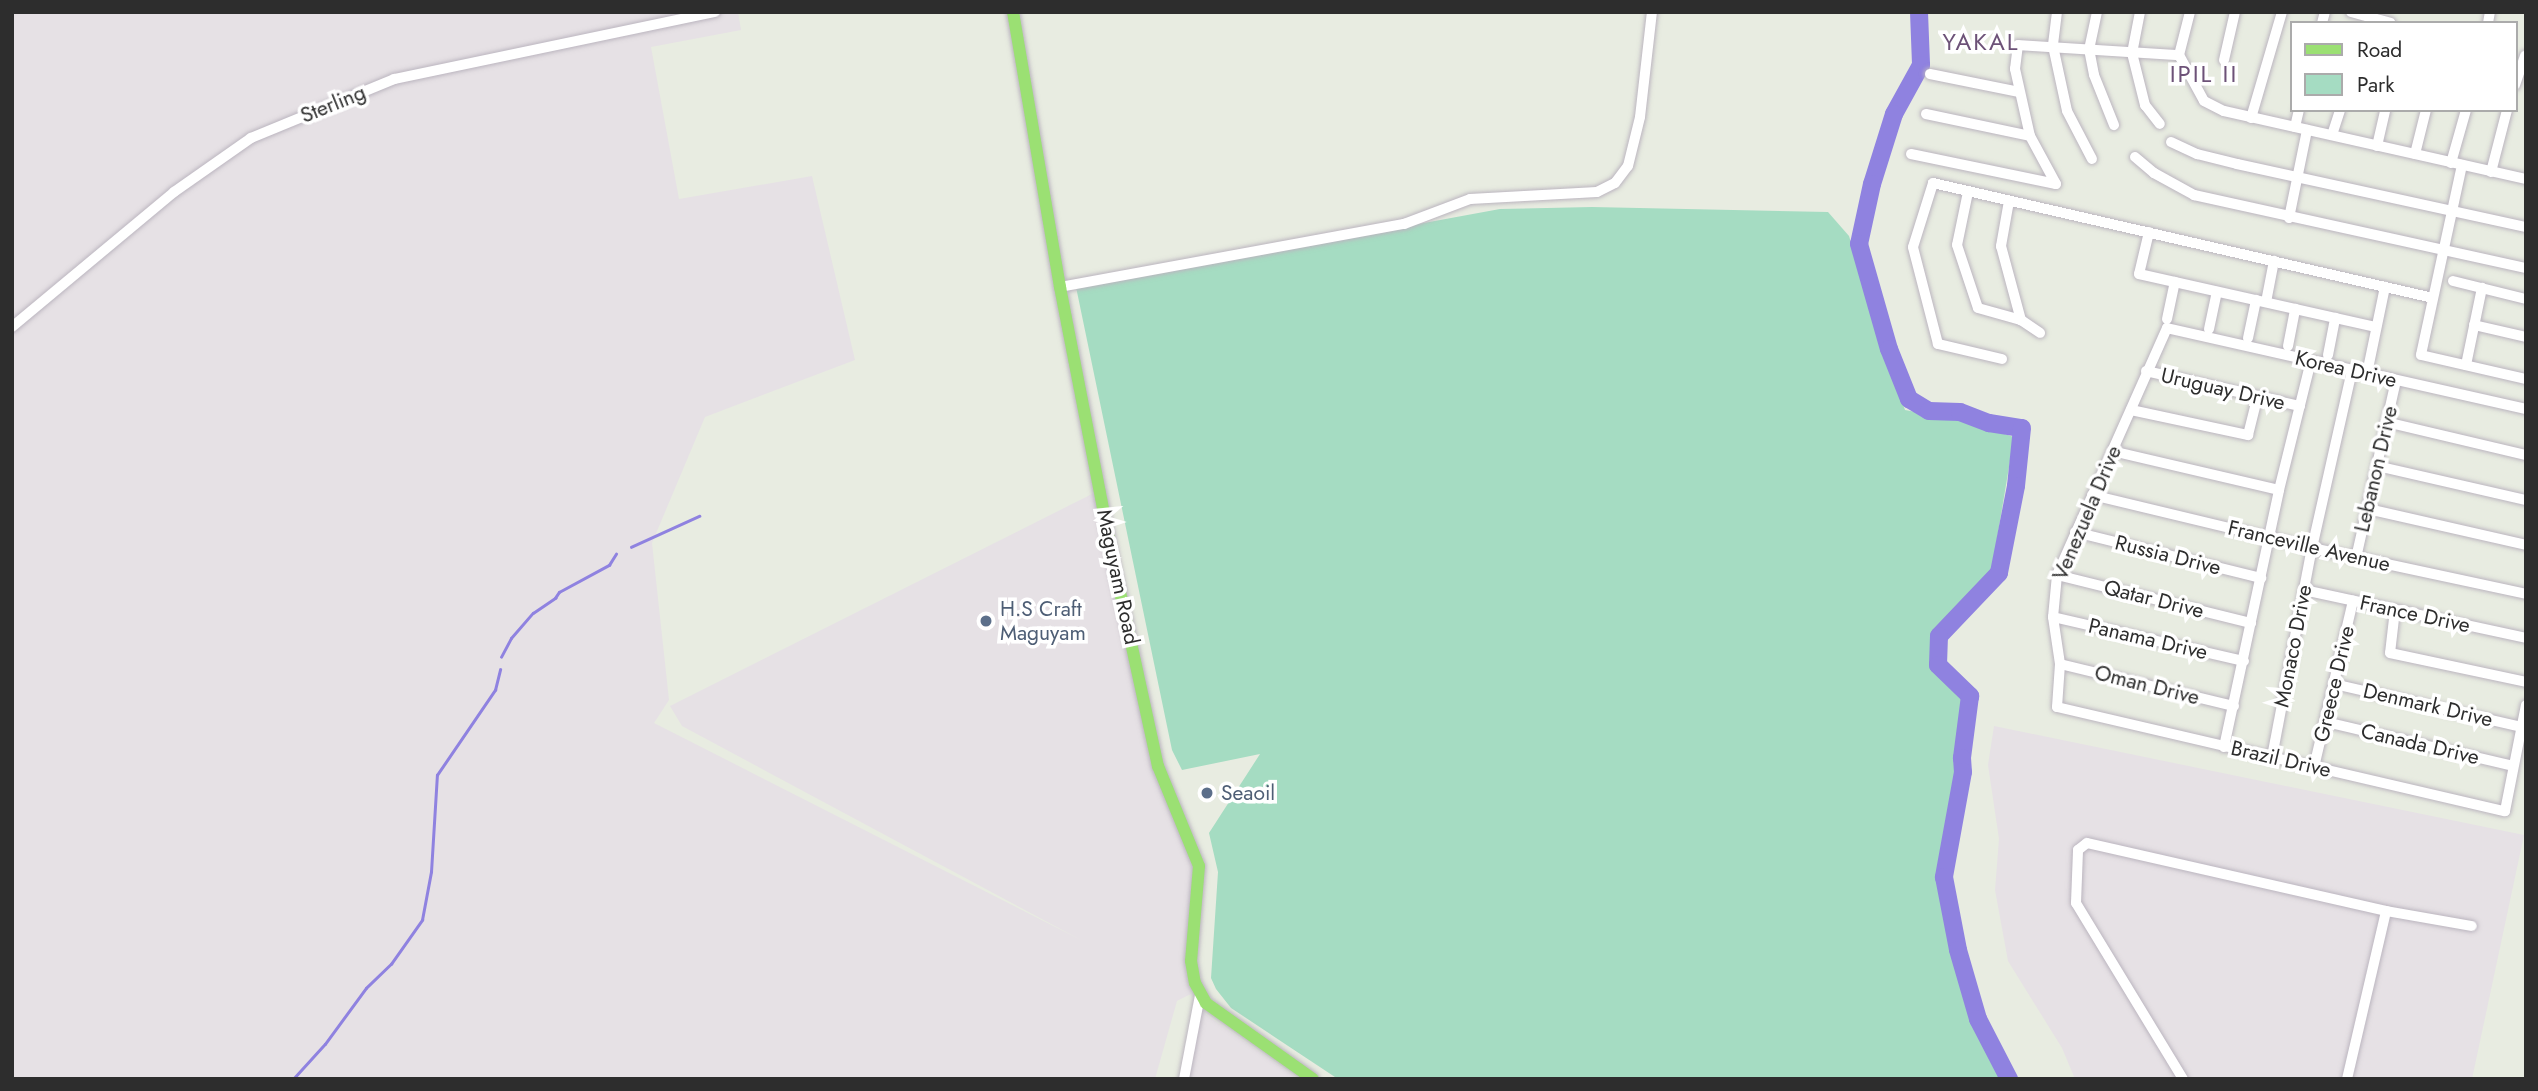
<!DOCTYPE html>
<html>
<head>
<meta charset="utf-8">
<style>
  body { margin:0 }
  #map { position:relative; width:2538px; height:1091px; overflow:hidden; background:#e8ece1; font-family:Jost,sans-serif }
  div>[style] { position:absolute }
  .industrial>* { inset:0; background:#e6e1e5 }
  .green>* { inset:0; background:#a5dcc2 }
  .stream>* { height:2.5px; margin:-1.25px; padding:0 1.25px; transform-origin:1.25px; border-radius:1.25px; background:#8f82e0 }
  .river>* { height:18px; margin:-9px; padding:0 9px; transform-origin:9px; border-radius:9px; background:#8f82e0 }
  .roads { filter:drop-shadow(0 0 2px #bbb5bf) drop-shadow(0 0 2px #bbb5bf) }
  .minor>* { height:10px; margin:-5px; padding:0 5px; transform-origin:5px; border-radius:5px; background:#fff }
  .major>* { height:12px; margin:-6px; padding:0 6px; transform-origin:6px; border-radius:6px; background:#9be073 }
  .dots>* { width:19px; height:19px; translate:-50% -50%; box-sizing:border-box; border:4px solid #fff; border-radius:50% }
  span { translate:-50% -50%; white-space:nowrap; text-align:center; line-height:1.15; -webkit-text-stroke:7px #fff; paint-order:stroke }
  .street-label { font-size:21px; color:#2d2d2d }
  .service-label { font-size:21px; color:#4e5e75 }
  .left { translate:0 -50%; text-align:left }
  .quarter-label { font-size:24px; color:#6d5278; letter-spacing:2px }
  .frame { position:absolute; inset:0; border:14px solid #2d2d2d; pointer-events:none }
  .legend { position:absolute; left:2290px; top:21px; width:228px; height:91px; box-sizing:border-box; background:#fff; border:2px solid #ababab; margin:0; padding:9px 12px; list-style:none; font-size:21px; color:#2d2d2d }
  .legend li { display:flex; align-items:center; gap:14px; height:35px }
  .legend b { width:35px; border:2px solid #ababab }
</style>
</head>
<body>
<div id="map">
  <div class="industrial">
    <i style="clip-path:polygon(12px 12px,738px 12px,741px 30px,651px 47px,679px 199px,812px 176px,855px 360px,705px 417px,652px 543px,669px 700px,654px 723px,1081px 940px,682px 726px,670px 706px,1094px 493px,1156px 764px,1197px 866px,1186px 972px,1191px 994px,1177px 1001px,1155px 1079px,12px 1079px)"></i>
    <i style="clip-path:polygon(1994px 726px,2524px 835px,2472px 1079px,2075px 1079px,2062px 1048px,2008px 961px,1995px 890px,1999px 839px,1988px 765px)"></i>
    <i style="clip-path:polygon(1198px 1008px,1205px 1014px,1298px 1079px,1188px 1079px)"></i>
  </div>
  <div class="green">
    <i style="clip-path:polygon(1592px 207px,1828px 212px,1849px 236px,1905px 410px,1959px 420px,2014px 437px,1992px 569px,1933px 631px,1934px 668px,1966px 698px,1949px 841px,1940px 880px,1957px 961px,1974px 1019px,2005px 1079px,1338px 1079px,1231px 1008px,1216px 989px,1211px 978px,1218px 872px,1209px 833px,1260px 754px,1182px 770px,1172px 750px,1076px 287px,1500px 209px)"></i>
  </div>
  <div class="stream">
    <i style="left:631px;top:547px;width:75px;rotate:-24.5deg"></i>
    <i style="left:501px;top:657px;width:21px;rotate:-62deg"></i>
    <i style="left:511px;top:638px;width:33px;rotate:-49deg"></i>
    <i style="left:533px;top:613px;width:27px;rotate:-34deg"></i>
    <i style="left:555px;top:598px;width:7px;rotate:-56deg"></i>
    <i style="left:559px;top:592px;width:57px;rotate:-28.4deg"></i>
    <i style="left:609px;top:565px;width:13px;rotate:-58deg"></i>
    <i style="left:293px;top:1079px;width:47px;rotate:-47.6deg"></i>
    <i style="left:325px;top:1044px;width:69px;rotate:-53.8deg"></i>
    <i style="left:366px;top:988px;width:35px;rotate:-44deg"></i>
    <i style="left:391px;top:964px;width:54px;rotate:-54.8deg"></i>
    <i style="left:422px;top:920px;width:49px;rotate:-79.4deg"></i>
    <i style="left:431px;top:872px;width:97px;rotate:-86.5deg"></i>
    <i style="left:437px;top:775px;width:103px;rotate:-55.7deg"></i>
    <i style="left:495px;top:690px;width:21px;rotate:-76deg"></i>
  </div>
  <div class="river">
    <i style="left:1919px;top:12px;width:53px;rotate:87.8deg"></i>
    <i style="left:1921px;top:65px;width:56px;rotate:118.9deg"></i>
    <i style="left:1894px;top:114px;width:73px;rotate:107.4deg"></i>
    <i style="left:1872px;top:184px;width:61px;rotate:102.2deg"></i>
    <i style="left:1859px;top:244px;width:109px;rotate:74.1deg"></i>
    <i style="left:1889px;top:349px;width:54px;rotate:68.2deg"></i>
    <i style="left:1909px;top:399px;width:23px;rotate:31deg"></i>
    <i style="left:1929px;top:411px;width:31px;rotate:2deg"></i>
    <i style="left:1960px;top:412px;width:31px;rotate:21deg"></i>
    <i style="left:1989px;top:423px;width:33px;rotate:9deg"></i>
    <i style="left:2022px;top:428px;width:58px;rotate:95.9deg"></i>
    <i style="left:2016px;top:486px;width:89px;rotate:101.1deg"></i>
    <i style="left:1999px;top:573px;width:87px;rotate:133.6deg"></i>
    <i style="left:1939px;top:636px;width:29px;rotate:92deg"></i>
    <i style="left:1938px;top:665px;width:45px;rotate:44.1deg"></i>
    <i style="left:1970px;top:696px;width:63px;rotate:97.4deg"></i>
    <i style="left:1962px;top:758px;width:14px;rotate:86deg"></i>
    <i style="left:1963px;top:772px;width:107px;rotate:100.3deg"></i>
    <i style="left:1944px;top:877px;width:74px;rotate:79.1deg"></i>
    <i style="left:1958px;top:950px;width:72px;rotate:73.8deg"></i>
    <i style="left:1978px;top:1019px;width:68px;rotate:62.7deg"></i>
  </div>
  <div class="roads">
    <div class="minor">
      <i style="left:2057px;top:12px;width:34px;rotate:97deg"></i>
      <i style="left:2053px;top:46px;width:66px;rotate:77.8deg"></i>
      <i style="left:2067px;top:111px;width:54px;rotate:62.5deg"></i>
      <i style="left:2097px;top:12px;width:38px;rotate:102deg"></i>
      <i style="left:2089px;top:49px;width:26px;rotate:79deg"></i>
      <i style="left:2094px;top:75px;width:54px;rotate:68.2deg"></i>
      <i style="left:2140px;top:12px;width:42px;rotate:101deg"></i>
      <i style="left:2132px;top:53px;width:54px;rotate:76deg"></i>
      <i style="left:2145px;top:105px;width:24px;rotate:52deg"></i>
      <i style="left:2190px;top:12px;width:44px;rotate:104.3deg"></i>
      <i style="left:2179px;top:55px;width:52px;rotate:61.5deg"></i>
      <i style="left:2204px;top:101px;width:22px;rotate:27deg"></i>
      <i style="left:2224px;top:111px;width:310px;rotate:12.7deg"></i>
      <i style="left:2351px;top:12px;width:41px;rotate:15.4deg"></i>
      <i style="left:2322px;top:23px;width:11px;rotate:-75deg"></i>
      <i style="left:2488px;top:23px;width:11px;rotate:-80deg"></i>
      <i style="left:2224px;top:60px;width:49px;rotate:-77.1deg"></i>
      <i style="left:1930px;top:74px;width:91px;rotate:11.4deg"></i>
      <i style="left:2515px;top:85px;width:31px;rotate:-71deg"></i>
      <i style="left:1926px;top:114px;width:106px;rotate:11.9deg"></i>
      <i style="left:2251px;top:118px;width:110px;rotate:-73.7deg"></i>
      <i style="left:2295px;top:127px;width:17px;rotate:-77deg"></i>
      <i style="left:2332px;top:135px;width:26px;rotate:-72deg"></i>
      <i style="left:2171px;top:142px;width:29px;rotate:25deg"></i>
      <i style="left:2197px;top:154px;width:41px;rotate:14deg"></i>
      <i style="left:2237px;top:164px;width:296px;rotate:12.3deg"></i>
      <i style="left:2377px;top:146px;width:37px;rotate:-77deg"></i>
      <i style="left:1911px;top:154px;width:148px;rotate:11.7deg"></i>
      <i style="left:2415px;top:154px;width:45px;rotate:-76deg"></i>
      <i style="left:2135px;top:157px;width:25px;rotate:40deg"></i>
      <i style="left:2154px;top:173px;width:46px;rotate:28.8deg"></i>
      <i style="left:2194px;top:195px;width:340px;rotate:12.4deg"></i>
      <i style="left:2451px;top:163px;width:55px;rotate:-74.2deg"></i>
      <i style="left:2462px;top:165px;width:194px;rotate:102.2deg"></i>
      <i style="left:2421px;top:355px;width:108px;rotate:12.9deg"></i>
      <i style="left:2491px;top:172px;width:64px;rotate:-75.5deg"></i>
      <i style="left:2056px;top:184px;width:55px;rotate:-118.4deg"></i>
      <i style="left:2030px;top:136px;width:69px;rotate:-102.6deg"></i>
      <i style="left:2015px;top:69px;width:24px;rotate:-83deg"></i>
      <i style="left:2018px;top:45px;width:161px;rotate:3.6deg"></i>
      <i style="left:1968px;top:192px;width:54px;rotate:101.7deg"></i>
      <i style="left:1957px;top:245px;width:66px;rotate:71.6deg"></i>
      <i style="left:1978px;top:308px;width:45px;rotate:15.6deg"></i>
      <i style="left:2021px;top:320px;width:23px;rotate:34deg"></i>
      <i style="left:2009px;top:201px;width:46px;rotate:100.1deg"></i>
      <i style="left:2001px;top:246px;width:77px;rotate:74.9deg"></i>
      <i style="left:2289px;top:218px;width:90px;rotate:-78.4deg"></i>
      <i style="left:2149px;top:232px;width:43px;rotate:103.4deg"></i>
      <i style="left:2139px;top:274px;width:243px;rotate:12.6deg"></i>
      <i style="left:2453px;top:281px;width:75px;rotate:13.9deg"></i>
      <i style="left:1060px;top:287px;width:350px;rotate:-10.4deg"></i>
      <i style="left:1404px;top:224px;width:71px;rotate:-20.7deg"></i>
      <i style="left:1470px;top:199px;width:127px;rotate:-3.2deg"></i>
      <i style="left:1597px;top:192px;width:20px;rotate:-27deg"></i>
      <i style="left:1615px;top:183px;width:21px;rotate:-53deg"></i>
      <i style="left:1628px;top:166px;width:50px;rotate:-76.2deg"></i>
      <i style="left:1640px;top:117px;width:106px;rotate:-83.5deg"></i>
      <i style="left:2266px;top:302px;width:42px;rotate:-79deg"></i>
      <i style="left:2167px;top:319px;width:38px;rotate:-78deg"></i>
      <i style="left:2474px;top:325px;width:53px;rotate:13deg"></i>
      <i style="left:12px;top:327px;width:211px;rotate:-39.8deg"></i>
      <i style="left:174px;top:192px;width:94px;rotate:-35deg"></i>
      <i style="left:251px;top:138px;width:155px;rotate:-22.4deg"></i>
      <i style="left:394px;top:79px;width:328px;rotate:-11.8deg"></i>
      <i style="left:2209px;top:329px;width:38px;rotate:-78deg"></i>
      <i style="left:2248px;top:338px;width:39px;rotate:-78deg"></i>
      <i style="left:2288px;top:346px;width:38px;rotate:-79deg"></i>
      <i style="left:2328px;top:355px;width:38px;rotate:-79deg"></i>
      <i style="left:2002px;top:359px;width:66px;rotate:-166.8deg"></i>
      <i style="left:1938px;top:344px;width:100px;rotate:-104.5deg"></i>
      <i style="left:1913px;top:247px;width:67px;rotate:-72.6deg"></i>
      <i style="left:1933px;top:183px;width:513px;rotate:12.95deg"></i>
      <i style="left:2369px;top:364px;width:79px;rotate:-78.3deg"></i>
      <i style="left:2466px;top:365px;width:79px;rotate:-78.3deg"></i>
      <i style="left:2146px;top:371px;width:158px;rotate:12.8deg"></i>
      <i style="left:2526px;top:409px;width:368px;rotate:-167.3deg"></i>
      <i style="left:2167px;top:328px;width:270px;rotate:114deg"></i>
      <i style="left:2057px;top:575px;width:42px;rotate:95.4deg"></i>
      <i style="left:2053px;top:617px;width:48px;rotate:81.5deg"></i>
      <i style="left:2060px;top:664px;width:43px;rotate:94deg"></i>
      <i style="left:2057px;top:707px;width:460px;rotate:13.1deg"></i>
      <i style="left:2505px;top:811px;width:108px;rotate:-78.8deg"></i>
      <i style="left:2131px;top:410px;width:120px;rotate:12.1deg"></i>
      <i style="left:2248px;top:435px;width:38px;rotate:-76deg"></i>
      <i style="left:2386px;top:422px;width:144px;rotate:13.3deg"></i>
      <i style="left:2112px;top:451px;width:171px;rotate:13.1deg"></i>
      <i style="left:2377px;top:466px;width:153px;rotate:12.9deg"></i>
      <i style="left:2092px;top:495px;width:226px;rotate:13.5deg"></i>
      <i style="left:2312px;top:548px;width:219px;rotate:12.1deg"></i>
      <i style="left:2368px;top:509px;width:162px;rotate:12.8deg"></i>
      <i style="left:2075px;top:532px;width:192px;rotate:13.9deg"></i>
      <i style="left:2356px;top:558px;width:182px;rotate:-77.3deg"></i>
      <i style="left:2057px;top:575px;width:200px;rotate:13.9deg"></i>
      <i style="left:2304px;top:590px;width:227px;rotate:12.2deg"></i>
      <i style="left:2395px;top:610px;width:43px;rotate:96.6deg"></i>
      <i style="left:2390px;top:653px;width:139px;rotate:12deg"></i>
      <i style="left:2053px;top:617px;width:196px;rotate:13deg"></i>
      <i style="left:2060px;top:664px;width:179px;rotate:13.6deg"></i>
      <i style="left:2334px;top:684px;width:192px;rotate:12.9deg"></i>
      <i style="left:2326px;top:722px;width:192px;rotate:13.2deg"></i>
      <i style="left:2224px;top:747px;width:263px;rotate:-77.9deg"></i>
      <i style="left:2279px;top:490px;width:133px;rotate:-76.1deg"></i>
      <i style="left:2272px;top:757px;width:213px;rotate:-79.2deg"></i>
      <i style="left:2312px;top:548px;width:182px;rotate:-77.3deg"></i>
      <i style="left:2314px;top:767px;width:171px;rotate:-76.8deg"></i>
      <i style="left:1184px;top:1079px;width:86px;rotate:-79.2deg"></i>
      <i style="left:2183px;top:1079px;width:206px;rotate:-121.3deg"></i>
      <i style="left:2076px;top:903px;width:53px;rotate:-87.8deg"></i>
      <i style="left:2078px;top:850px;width:11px;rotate:-38deg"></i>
      <i style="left:2087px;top:843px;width:307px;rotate:12.8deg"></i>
      <i style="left:2386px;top:911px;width:87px;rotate:9.9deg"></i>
      <i style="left:2347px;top:1079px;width:172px;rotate:-76.9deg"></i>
    </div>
    <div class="major">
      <i style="left:1013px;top:12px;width:279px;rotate:80.3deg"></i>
      <i style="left:1060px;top:287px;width:278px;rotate:79deg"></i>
      <i style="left:1113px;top:560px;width:211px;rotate:77.7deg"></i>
      <i style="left:1158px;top:766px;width:108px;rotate:67.7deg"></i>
      <i style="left:1199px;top:866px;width:95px;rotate:94.8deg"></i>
      <i style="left:1191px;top:961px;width:22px;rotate:80deg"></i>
      <i style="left:1195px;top:983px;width:23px;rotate:61deg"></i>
      <i style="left:1206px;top:1003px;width:131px;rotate:35.4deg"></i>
    </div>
  </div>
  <div class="dots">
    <i style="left:986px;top:621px;background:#5c6f8a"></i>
    <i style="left:1207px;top:793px;background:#5c6f8a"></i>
  </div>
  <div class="street-label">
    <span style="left:333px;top:104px;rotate:-22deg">Sterling</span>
    <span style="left:2346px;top:369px;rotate:13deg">Korea Drive</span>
    <span style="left:2223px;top:389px;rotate:13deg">Uruguay Drive</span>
    <span style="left:2376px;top:469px;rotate:-77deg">Lebanon Drive</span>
    <span style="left:2087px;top:513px;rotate:-67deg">Venezuela Drive</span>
    <span style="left:2309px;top:546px;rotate:13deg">Franceville Avenue</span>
    <span style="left:2168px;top:555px;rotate:14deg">Russia Drive</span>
    <span style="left:1118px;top:577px;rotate:78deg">Maguyam Road</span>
    <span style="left:2154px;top:599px;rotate:14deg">Qatar Drive</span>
    <span style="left:2415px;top:614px;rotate:12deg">France Drive</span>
    <span style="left:2148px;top:639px;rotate:13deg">Panama Drive</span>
    <span style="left:2293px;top:646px;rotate:-79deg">Monaco Drive</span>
    <span style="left:2334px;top:684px;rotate:-77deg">Greece Drive</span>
    <span style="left:2147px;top:685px;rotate:14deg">Oman Drive</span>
    <span style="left:2428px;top:705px;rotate:13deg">Denmark Drive</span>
    <span style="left:2420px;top:744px;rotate:13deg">Canada Drive</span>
    <span style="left:2281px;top:759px;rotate:13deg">Brazil Drive</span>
  </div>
  <div class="service-label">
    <span class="left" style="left:1000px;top:621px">H.S Craft<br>Maguyam</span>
    <span class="left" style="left:1221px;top:793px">Seaoil</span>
  </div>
  <div class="quarter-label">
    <span style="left:1981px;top:42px">YAKAL</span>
    <span style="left:2204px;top:74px">IPIL II</span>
  </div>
  <div class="frame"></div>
  <ul class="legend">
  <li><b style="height:9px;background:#9be073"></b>Road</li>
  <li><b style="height:19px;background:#a5dcc2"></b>Park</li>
  </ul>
</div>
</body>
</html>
